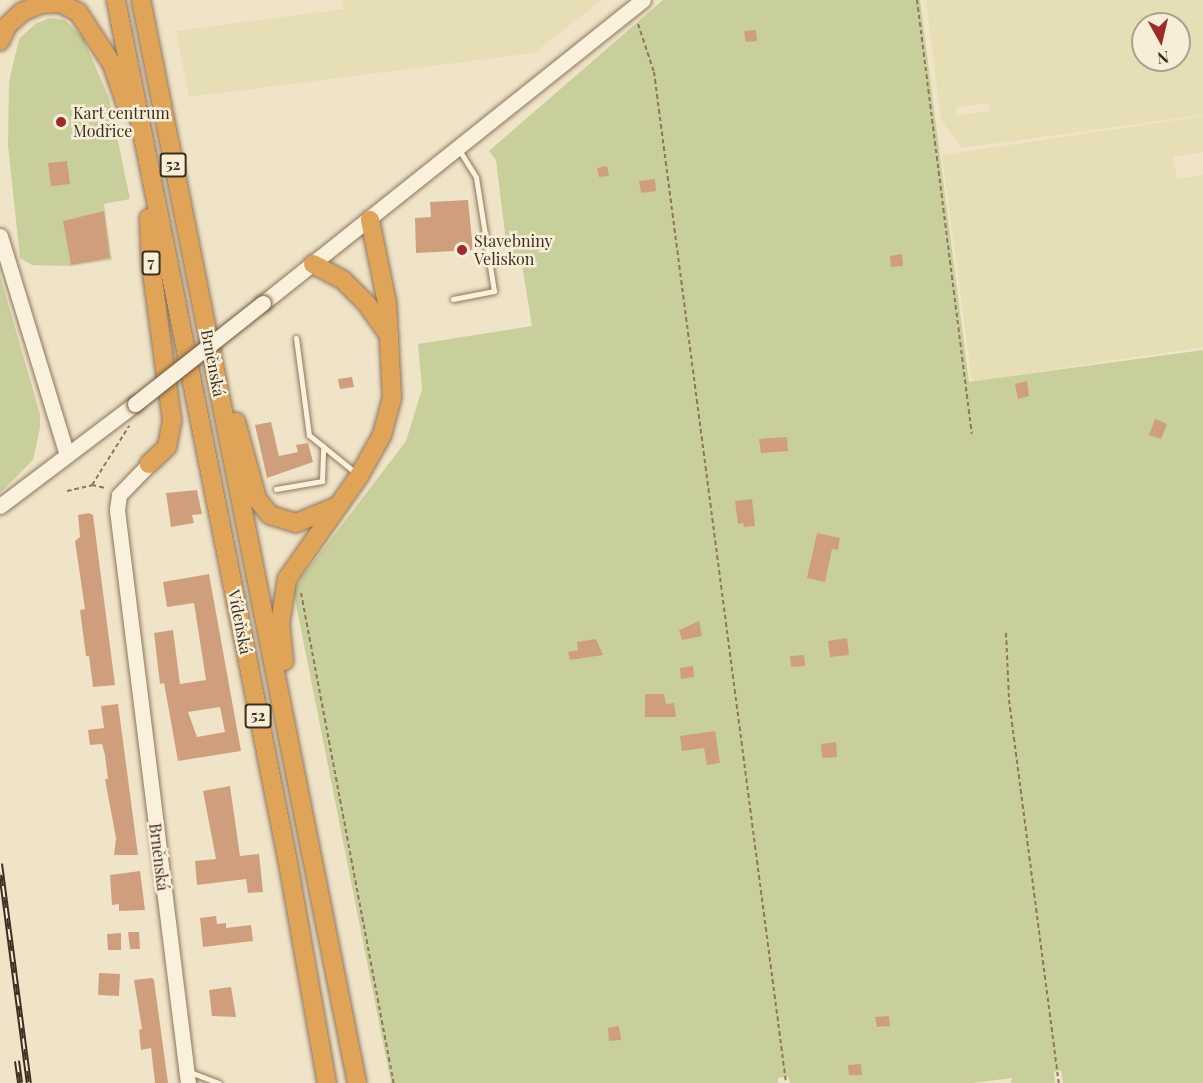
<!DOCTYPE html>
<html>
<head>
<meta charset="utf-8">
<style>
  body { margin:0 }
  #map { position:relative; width:1203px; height:1083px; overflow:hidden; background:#f0e4c8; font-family:"Playfair Display",serif }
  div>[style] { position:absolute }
  .farmland>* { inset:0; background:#e6deb5 }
  .green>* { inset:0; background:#c9cf9b }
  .building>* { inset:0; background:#cf9f7d }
  .path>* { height:2px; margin-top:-1px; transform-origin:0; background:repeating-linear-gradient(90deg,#8d765c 0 4.5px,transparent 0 7.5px) }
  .roads { filter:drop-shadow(0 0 2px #8d765c) drop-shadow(0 0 2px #8d765c) }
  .lane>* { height:5px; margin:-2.5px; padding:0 2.5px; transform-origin:2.5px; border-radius:2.5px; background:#faf1dc }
  .secondary>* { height:15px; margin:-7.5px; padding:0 7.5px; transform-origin:7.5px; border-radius:7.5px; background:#faf1dc }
  .highway>* { height:18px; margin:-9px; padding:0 9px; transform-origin:9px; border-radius:9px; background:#e0a458 }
  .rail>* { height:6px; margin-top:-3px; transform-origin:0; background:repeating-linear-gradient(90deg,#f7eed8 0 11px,#3d2e20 0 22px); box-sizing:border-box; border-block:2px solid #3d2e20 }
  .bridges { filter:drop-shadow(0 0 2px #6f573f) drop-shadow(0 0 2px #6f573f) }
  .secondary-bridge>* { height:15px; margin:-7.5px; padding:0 7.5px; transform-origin:7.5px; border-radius:7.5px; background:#faf1dc }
  .dots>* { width:16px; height:16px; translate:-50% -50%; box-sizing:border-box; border:3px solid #f7eed8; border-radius:50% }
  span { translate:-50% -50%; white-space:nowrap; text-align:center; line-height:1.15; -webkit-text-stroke:5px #f7eed8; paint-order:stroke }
  .shield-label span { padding:2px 4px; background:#f7eed8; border:2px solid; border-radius:4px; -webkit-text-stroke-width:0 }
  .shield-label { font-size:15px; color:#3d2e20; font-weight:700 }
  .poi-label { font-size:16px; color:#3d2e20 }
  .left { translate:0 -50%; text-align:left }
  .street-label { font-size:16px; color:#3d2e20 }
  .north { position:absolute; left:1131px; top:12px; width:60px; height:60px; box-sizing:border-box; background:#f7eed8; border:2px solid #ada18e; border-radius:50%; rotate:172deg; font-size:16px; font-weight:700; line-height:24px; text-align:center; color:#3d2e20 }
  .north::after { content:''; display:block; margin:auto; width:21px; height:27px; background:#9e2a2b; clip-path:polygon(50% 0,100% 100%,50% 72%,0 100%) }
</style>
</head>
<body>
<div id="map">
  <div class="farmland">
    <i style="clip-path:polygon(342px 0,602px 0,534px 53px,189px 97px,176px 31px,344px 9px)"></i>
    <i style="clip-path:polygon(evenodd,926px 0,1203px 0,1203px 115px,961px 148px,941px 120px,926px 0,1143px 24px,1179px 24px,1179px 60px,1143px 60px,1143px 24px,926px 0,989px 103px,989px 111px,957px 115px,956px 107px,989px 103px)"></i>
    <i style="clip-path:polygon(1203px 116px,1203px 152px,1173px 157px,1177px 179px,1203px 175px,1203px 347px,972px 382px,942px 155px)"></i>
  </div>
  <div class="green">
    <i style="clip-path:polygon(663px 0,920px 0,969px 382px,1203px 350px,1203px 1083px,1063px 1083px,1061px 1070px,1054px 1072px,1055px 1083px,1011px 1083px,1012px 1078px,972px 1083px,790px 1083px,788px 1077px,778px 1078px,778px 1083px,391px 1083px,293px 589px,406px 441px,422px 389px,418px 344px,532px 326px,522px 265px,509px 266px,496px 160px,489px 151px)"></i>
    <i style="clip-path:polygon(50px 18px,65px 20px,83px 38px,109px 98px,130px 199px,104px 204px,112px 260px,72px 266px,32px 265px,20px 258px,8px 146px,9px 82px,19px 39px,35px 24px)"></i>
    <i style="clip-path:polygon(0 276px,40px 414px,40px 428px,33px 460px,0 493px)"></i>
  </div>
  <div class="building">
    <i style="clip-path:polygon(756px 30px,757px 41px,746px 42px,744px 31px)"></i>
    <i style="clip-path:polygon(67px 161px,70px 184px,51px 186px,48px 163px)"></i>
    <i style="clip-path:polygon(607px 166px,609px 176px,599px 177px,597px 168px)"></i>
    <i style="clip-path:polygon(655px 179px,656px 191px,641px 193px,639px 181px)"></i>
    <i style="clip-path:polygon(468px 200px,473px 250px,416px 253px,415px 218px,431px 217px,430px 202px)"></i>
    <i style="clip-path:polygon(104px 211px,110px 258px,71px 265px,63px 221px)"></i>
    <i style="clip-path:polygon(902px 254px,903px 266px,891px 267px,890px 256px)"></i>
    <i style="clip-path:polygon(352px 377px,354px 387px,340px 389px,338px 379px)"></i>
    <i style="clip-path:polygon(1027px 381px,1029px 396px,1018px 399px,1015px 384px)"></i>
    <i style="clip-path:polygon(1155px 419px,1167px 424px,1161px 439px,1149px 435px)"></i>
    <i style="clip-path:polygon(271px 422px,279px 456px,298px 452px,296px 445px,308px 443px,313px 462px,267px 478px,255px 425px)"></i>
    <i style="clip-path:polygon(787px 437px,788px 451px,761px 453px,759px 439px)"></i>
    <i style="clip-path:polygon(197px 490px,202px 514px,192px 515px,194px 523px,171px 527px,166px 493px)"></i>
    <i style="clip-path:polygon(752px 499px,755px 526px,744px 527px,743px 523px,738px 524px,735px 501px)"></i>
    <i style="clip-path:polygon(89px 513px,93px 515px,115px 685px,93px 687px,89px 656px,86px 656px,80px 610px,85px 609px,75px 541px,80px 537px,78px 515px)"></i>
    <i style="clip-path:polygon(817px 533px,840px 538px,838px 550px,832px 549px,825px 582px,807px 578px)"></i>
    <i style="clip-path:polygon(evenodd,209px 574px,241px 751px,178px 761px,164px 683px,160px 684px,154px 633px,173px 630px,180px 684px,206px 680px,194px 603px,167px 607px,163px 582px,209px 574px,220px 707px,225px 732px,197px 737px,188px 712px,220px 707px)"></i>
    <i style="clip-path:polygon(699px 621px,702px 636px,682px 640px,679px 630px)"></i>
    <i style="clip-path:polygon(847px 638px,849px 655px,830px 657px,828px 641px)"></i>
    <i style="clip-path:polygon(596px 639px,603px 655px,570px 660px,568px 652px,578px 650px,577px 642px)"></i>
    <i style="clip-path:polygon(804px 655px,805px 666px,791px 667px,790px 656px)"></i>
    <i style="clip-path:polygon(693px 666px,694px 677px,681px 679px,680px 668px)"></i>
    <i style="clip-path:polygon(645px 694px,664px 694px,666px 704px,674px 703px,676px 717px,645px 717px)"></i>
    <i style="clip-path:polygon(118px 704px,123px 741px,138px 855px,114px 855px,116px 838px,105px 779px,108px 779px,105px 755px,102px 744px,90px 745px,88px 730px,104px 728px,101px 706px)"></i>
    <i style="clip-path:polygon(715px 731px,720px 763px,707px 765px,704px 748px,682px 751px,680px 736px)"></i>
    <i style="clip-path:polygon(836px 742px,837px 757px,822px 758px,821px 744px)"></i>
    <i style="clip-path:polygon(230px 786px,240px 856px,259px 854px,263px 892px,248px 893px,246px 879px,197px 885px,195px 861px,216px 859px,203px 791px)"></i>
    <i style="clip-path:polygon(140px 871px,145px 910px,119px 911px,119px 904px,112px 905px,110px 875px)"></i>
    <i style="clip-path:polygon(216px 916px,217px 924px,226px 923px,226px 928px,251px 925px,253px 941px,203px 947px,200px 918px)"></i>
    <i style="clip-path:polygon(128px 932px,139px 932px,140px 949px,130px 949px)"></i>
    <i style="clip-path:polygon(121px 933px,121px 950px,108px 950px,107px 934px)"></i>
    <i style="clip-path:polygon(99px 973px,120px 974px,119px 996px,98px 995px)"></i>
    <i style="clip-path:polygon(152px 978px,154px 980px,168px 1083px,155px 1083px,151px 1048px,141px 1050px,139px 1030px,142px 1029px,134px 980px)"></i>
    <i style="clip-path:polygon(231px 987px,236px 1017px,212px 1016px,209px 990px)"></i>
    <i style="clip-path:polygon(889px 1016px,890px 1026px,877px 1027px,875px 1017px)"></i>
    <i style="clip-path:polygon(619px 1026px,621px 1040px,609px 1041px,608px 1028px)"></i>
    <i style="clip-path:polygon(861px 1064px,862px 1075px,849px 1075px,848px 1065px)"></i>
  </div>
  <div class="path">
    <i style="left:917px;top:0;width:437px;rotate:82.8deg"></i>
    <i style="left:638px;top:24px;width:51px;rotate:71.6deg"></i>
    <i style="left:654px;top:72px;width:1020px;rotate:82.56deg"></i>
    <i style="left:92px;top:485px;width:70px;rotate:-57.9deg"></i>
    <i style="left:67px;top:491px;width:26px;rotate:-13deg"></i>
    <i style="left:92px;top:485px;width:14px;rotate:12deg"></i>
    <i style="left:301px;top:593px;width:499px;rotate:79.3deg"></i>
    <i style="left:1006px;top:633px;width:67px;rotate:87.4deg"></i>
    <i style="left:1009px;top:700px;width:386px;rotate:82.6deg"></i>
  </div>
  <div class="roads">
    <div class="lane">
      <i style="left:453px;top:299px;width:42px;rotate:-11deg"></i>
      <i style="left:494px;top:291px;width:115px;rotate:-99deg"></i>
      <i style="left:476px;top:177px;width:32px;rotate:-122deg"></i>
      <i style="left:296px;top:338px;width:98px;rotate:82.4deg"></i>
      <i style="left:309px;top:435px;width:60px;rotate:39deg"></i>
      <i style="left:276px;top:489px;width:47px;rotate:-9.9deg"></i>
      <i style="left:322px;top:481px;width:35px;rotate:-88deg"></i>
      <i style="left:190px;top:1072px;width:31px;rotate:21deg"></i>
    </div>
    <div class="secondary">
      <i style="left:0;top:236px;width:229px;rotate:73deg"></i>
      <i style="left:263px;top:303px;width:486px;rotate:-38.6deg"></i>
      <i style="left:149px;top:464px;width:43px;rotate:134.1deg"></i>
      <i style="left:119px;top:495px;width:15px;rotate:98deg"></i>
      <i style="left:117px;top:510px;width:577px;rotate:82.94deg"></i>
      <i style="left:0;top:506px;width:169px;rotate:-37.1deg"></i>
    </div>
    <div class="highway">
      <i style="left:116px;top:0;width:874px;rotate:78.72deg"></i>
      <i style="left:287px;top:857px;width:230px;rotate:80deg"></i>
      <i style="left:141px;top:0;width:1104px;rotate:78.72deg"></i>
      <i style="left:0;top:41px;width:17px;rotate:-65deg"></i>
      <i style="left:7px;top:26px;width:21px;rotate:-43deg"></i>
      <i style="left:22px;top:12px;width:21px;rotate:-23deg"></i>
      <i style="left:41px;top:4px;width:19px;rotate:-3deg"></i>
      <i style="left:60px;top:3px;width:20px;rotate:27deg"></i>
      <i style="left:78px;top:12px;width:62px;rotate:56.8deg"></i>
      <i style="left:112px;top:64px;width:46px;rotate:70.8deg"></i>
      <i style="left:149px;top:218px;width:47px;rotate:87.6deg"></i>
      <i style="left:151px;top:265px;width:157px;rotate:82.3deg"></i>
      <i style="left:172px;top:421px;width:26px;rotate:101deg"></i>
      <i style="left:167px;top:447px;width:25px;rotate:137deg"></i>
      <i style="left:313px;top:264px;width:34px;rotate:28deg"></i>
      <i style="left:343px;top:280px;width:34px;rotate:45deg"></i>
      <i style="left:367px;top:304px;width:39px;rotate:55deg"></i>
      <i style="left:236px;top:422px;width:80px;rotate:74.7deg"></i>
      <i style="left:257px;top:499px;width:21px;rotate:51deg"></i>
      <i style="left:270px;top:515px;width:27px;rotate:17deg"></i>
      <i style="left:296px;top:523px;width:42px;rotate:-22.3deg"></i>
      <i style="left:284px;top:661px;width:37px;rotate:-96deg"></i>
      <i style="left:280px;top:624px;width:46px;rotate:-81.2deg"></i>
      <i style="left:287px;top:579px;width:126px;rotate:-55deg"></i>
      <i style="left:359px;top:476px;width:47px;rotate:-60.7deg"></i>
      <i style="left:382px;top:435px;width:39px;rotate:-75deg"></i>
      <i style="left:392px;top:397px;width:94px;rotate:-93deg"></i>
      <i style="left:387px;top:303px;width:85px;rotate:-101.6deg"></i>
    </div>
  </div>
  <div class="rail">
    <i style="left:0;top:864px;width:221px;rotate:82.5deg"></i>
    <i style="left:17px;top:1061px;width:22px;rotate:82deg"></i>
  </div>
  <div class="bridges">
    <div class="secondary-bridge">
      <i style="left:135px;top:404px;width:163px;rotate:-38.3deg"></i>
    </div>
  </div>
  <div class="dots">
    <i style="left:61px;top:122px;background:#9e2a2b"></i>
    <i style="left:462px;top:250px;background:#9e2a2b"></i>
  </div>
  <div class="shield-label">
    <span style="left:173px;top:165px">52</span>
    <span style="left:151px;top:263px">7</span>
    <span style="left:258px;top:716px">52</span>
  </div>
  <div class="poi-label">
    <span class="left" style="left:73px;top:122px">Kart centrum<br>Modřice</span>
    <span class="left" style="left:474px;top:250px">Stavebniny<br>Veliskon</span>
  </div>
  <div class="street-label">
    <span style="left:213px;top:363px;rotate:79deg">Brněnská</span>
    <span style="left:240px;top:622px;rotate:79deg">Vídeňská</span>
    <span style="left:159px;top:857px;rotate:83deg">Brněnská</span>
  </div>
  <div class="north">N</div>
</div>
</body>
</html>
